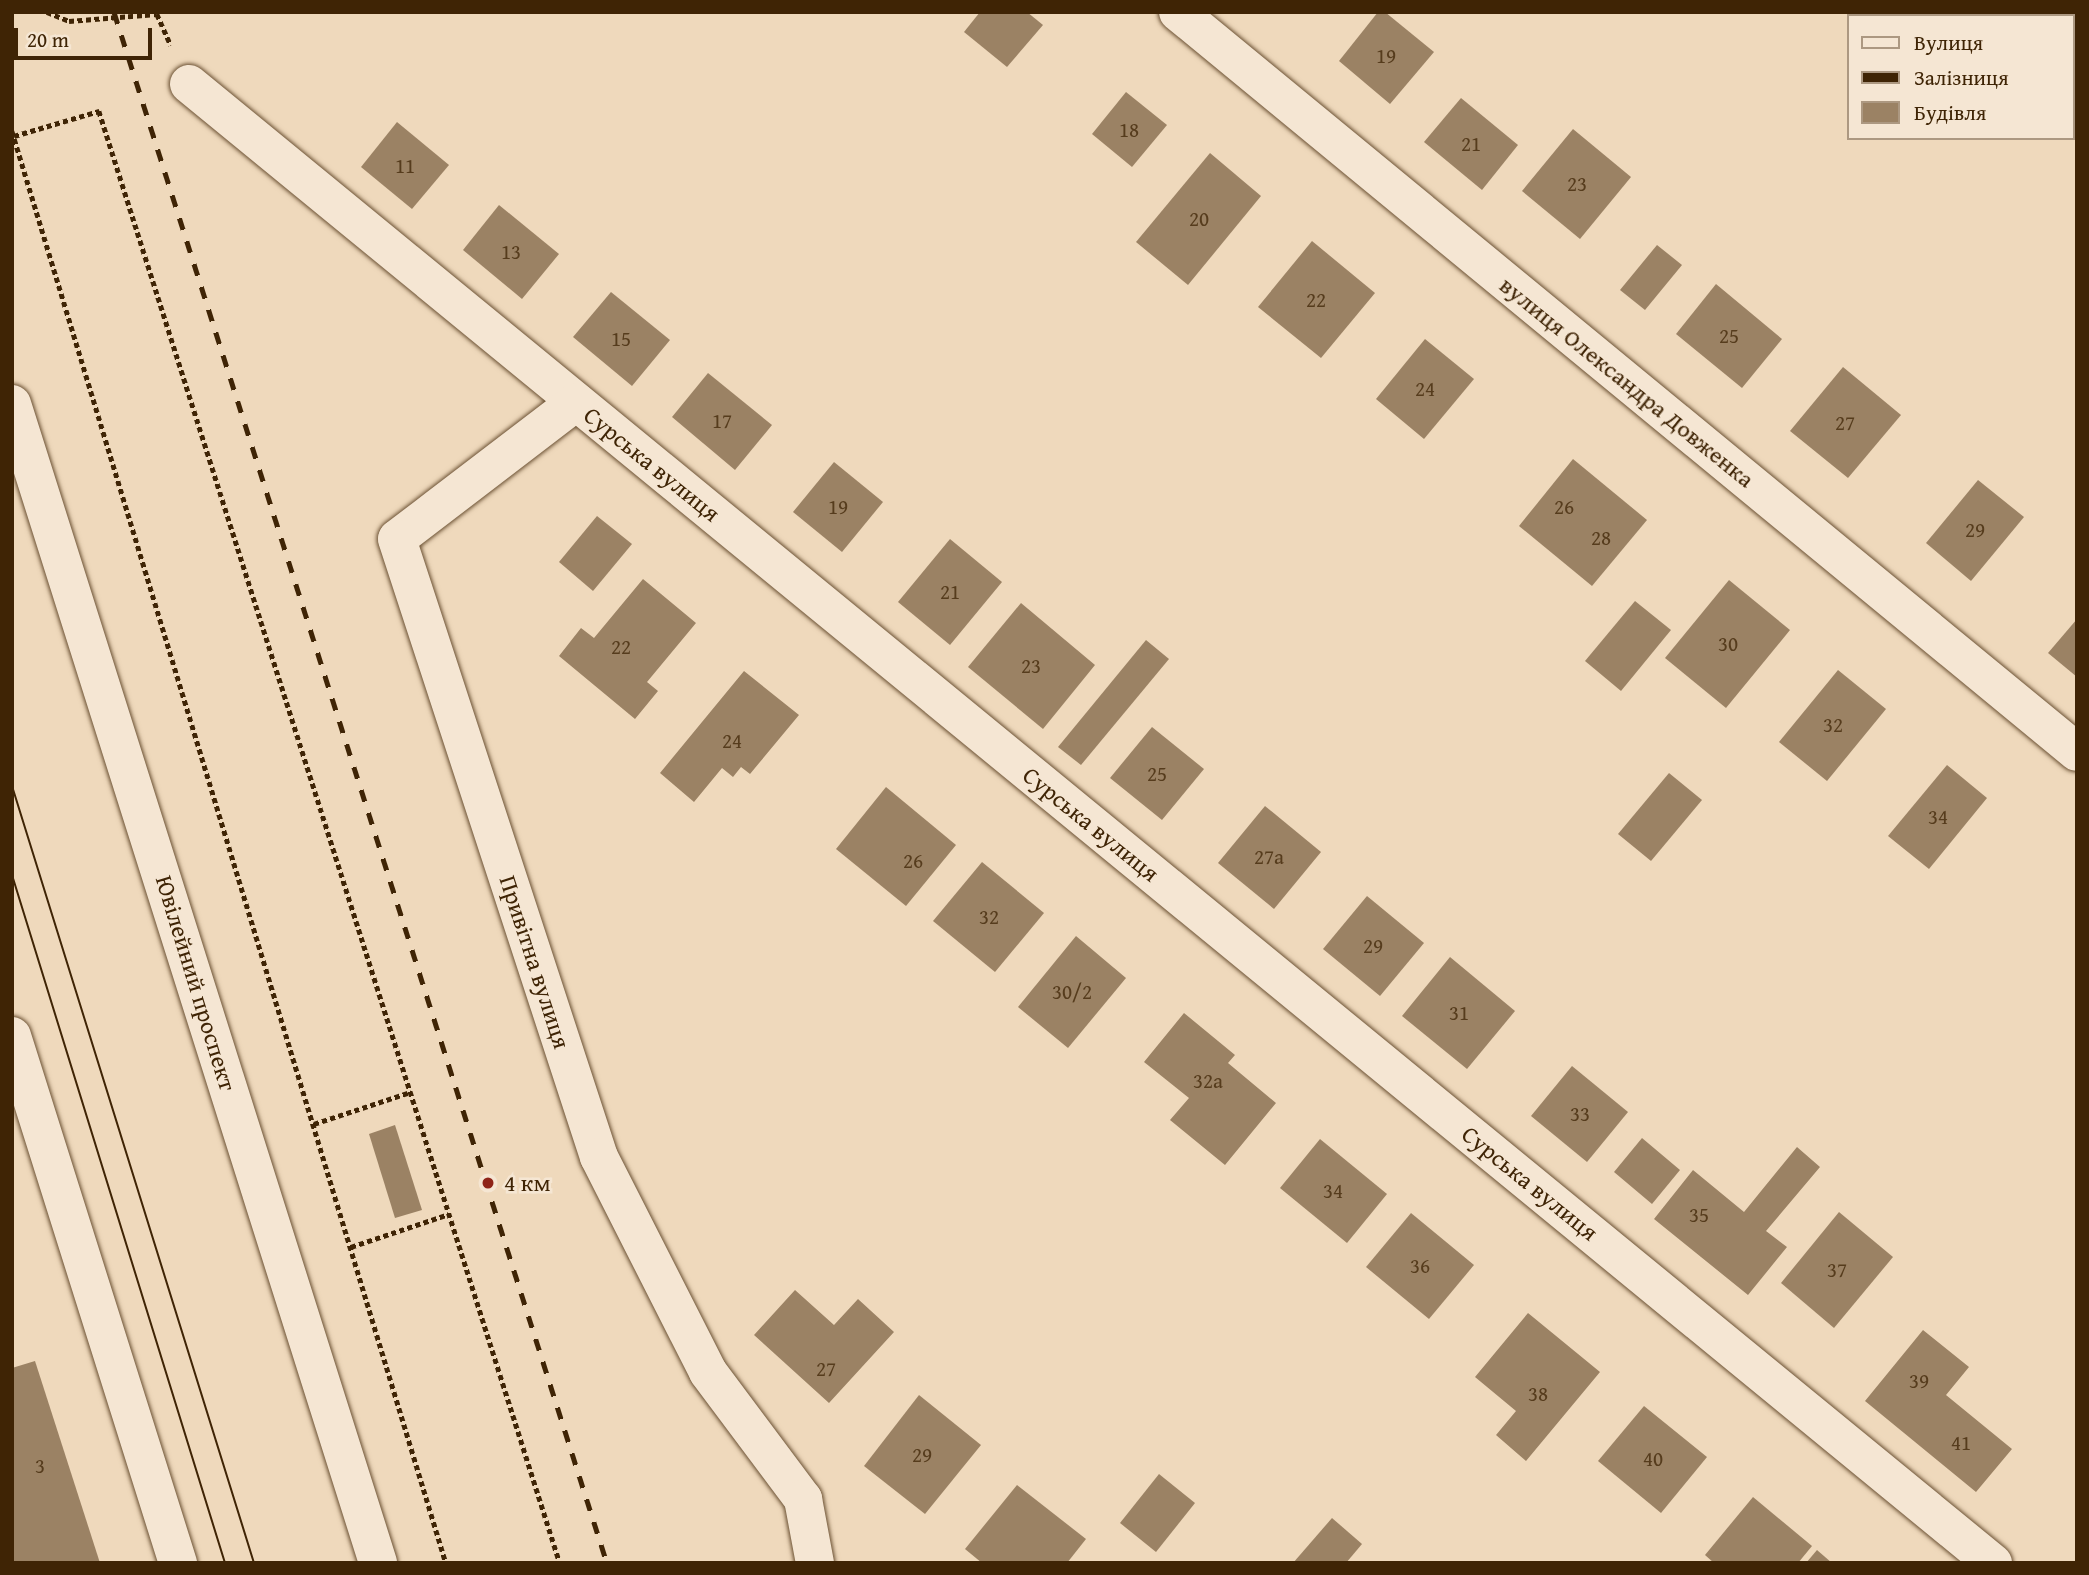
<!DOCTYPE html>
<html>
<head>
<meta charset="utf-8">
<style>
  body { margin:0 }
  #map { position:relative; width:2089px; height:1575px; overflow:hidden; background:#efd9bc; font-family:"Gentium Book Plus",serif }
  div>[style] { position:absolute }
  .building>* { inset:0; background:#9b8264 }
  .path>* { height:4.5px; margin-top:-2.25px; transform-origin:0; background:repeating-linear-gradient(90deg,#3f2405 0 5px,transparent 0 8.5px) }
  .roads { filter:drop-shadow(0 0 2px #6b5133) drop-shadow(0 0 2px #6b5133) }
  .street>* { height:38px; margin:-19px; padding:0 19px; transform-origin:19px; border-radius:19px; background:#f5e6d3 }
  .secondary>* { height:38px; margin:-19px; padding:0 19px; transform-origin:19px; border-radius:19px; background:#f5e6d3 }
  .tram>* { height:2px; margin:-1px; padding:0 1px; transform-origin:1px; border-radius:1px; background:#3f2405 }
  .rail>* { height:5px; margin-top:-2.5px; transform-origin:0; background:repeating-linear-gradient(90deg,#3f2405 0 12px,transparent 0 24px) }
  .dots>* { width:19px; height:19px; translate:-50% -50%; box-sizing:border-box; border:4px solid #f5e6d3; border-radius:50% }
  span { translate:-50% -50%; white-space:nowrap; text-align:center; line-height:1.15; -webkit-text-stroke:5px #f5e6d3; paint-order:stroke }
  .number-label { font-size:21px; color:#563c1d }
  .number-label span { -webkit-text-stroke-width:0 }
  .street-label { font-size:24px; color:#3f2405 }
  .poi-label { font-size:24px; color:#3f2405 }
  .left { translate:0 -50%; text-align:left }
  .frame { position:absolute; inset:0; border:14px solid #3f2405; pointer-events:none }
  .legend { position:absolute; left:1847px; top:14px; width:228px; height:126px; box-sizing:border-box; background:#f5e6d3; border:2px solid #ac9881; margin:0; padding:9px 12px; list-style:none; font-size:21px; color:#3f2405 }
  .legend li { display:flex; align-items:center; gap:14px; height:35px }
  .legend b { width:35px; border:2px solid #ac9881 }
  .scale { position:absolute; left:14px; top:28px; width:138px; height:32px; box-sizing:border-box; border:4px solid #3f2405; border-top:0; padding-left:9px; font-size:21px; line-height:24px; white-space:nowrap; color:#3f2405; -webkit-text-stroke:5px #f5e6d3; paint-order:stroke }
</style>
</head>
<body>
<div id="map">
  <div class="building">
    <i style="clip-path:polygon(980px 12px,1027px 12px,1043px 25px,1007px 67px,964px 32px)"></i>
    <i style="clip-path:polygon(1378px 12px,1385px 12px,1434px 52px,1390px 104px,1339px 61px)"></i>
    <i style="clip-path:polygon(1126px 92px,1167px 125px,1132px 167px,1092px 134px)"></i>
    <i style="clip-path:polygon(1461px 98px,1518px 145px,1482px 190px,1424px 142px)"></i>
    <i style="clip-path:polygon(397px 122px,449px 165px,412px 209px,361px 167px)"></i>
    <i style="clip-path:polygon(1573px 129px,1631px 177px,1580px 239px,1522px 191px)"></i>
    <i style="clip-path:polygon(1210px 153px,1261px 196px,1188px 285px,1136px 242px)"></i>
    <i style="clip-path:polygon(499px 205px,559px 254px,522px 299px,463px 250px)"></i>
    <i style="clip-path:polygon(1312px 241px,1375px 293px,1321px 358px,1258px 307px)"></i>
    <i style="clip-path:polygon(1657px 245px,1682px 265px,1645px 310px,1620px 290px)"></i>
    <i style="clip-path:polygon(1716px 284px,1782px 339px,1742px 388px,1676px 334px)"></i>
    <i style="clip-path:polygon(611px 292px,670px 340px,632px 386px,573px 337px)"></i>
    <i style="clip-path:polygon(1425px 339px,1474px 379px,1424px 439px,1376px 399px)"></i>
    <i style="clip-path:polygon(1843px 367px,1901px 415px,1848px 478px,1790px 431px)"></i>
    <i style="clip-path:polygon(708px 373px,772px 425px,735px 470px,672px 417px)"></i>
    <i style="clip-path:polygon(1573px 459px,1647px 520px,1592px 586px,1519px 526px)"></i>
    <i style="clip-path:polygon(834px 462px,883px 502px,842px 552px,793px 512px)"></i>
    <i style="clip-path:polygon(1978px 480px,2024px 517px,1971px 581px,1926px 543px)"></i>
    <i style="clip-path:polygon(597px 516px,632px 544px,593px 591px,559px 562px)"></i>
    <i style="clip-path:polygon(950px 539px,1002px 582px,950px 645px,898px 602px)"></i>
    <i style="clip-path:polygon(643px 579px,696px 623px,647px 682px,658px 691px,635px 719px,559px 656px,581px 628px,594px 638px)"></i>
    <i style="clip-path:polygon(1729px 580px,1790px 630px,1726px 708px,1665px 658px)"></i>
    <i style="clip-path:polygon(1635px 601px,1671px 630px,1621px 691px,1585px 661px)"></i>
    <i style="clip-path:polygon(1021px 603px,1095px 665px,1043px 729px,968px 667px)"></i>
    <i style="clip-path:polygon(2077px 619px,2077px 677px,2048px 653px)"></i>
    <i style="clip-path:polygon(1146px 640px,1169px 659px,1081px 765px,1058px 747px)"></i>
    <i style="clip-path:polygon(1838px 670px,1886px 709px,1827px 781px,1779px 742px)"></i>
    <i style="clip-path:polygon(744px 671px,799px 715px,750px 774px,741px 767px,733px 777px,722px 768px,694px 802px,660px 773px)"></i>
    <i style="clip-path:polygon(1152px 727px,1204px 769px,1162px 820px,1110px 778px)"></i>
    <i style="clip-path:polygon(1947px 765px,1987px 798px,1929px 869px,1888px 836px)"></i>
    <i style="clip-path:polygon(1669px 773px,1702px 800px,1651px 861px,1618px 834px)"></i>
    <i style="clip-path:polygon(886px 787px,956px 845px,906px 906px,836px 849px)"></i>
    <i style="clip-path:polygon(1265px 806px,1321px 852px,1274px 909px,1218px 863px)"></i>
    <i style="clip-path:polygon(982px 862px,1044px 913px,995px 972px,933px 921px)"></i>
    <i style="clip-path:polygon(1367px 896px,1424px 943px,1380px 996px,1323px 949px)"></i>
    <i style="clip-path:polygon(1076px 936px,1126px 978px,1068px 1048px,1018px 1007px)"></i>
    <i style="clip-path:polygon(1450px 957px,1515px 1011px,1467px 1069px,1402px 1016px)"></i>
    <i style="clip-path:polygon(1184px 1013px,1235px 1055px,1228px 1063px,1276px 1103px,1225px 1165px,1170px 1120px,1189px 1098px,1144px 1062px)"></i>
    <i style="clip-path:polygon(1572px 1066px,1628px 1112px,1587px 1162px,1531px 1116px)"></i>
    <i style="clip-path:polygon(395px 1125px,422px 1210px,395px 1218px,369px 1134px)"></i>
    <i style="clip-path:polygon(1642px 1138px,1680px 1170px,1652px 1204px,1614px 1172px)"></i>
    <i style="clip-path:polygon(1320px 1139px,1387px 1194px,1347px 1243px,1280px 1188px)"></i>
    <i style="clip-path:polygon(1797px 1147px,1820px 1167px,1766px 1231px,1787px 1247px,1748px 1295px,1654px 1219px,1693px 1170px,1744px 1212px)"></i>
    <i style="clip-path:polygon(1839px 1212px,1893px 1257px,1834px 1328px,1781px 1283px)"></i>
    <i style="clip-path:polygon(1411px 1213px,1474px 1265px,1429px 1319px,1366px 1267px)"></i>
    <i style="clip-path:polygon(795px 1290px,834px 1325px,858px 1299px,894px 1332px,829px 1403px,754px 1335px)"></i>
    <i style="clip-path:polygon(1528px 1313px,1600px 1372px,1526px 1461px,1496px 1435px,1516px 1411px,1475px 1377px)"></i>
    <i style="clip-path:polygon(1923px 1330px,1969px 1367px,1946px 1395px,2012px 1449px,1976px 1492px,1865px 1401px)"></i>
    <i style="clip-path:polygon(35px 1361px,100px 1563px,12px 1563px,12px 1368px)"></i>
    <i style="clip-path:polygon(919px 1395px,981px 1445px,925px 1514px,864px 1466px)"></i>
    <i style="clip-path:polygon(1644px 1406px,1707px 1457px,1661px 1513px,1598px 1461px)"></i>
    <i style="clip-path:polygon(1159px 1474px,1195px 1503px,1156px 1552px,1120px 1523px)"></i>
    <i style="clip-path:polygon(1017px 1485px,1086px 1539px,1067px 1563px,982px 1563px,965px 1549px)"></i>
    <i style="clip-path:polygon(1753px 1497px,1812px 1546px,1798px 1563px,1714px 1563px,1705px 1555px)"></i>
    <i style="clip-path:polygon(1332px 1518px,1362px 1544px,1346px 1563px,1293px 1563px)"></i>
    <i style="clip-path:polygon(1817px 1550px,1832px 1563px,1806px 1563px)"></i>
  </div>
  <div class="path">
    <i style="left:47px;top:12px;width:24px;rotate:22deg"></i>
    <i style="left:69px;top:21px;width:88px;rotate:-4.5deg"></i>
    <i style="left:157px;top:14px;width:34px;rotate:66deg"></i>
    <i style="left:12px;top:131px;width:1496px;rotate:73.14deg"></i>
    <i style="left:14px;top:136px;width:89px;rotate:-16.4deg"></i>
    <i style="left:99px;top:111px;width:1523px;rotate:72.39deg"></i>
    <i style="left:314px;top:1124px;width:102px;rotate:-18.3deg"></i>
    <i style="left:351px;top:1247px;width:103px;rotate:-18.6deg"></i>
  </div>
  <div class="roads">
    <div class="street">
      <i style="left:1178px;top:12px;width:1164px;rotate:39.46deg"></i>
      <i style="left:189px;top:84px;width:2333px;rotate:39.35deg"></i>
      <i style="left:576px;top:402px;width:225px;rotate:142.6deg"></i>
      <i style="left:397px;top:539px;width:650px;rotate:71.9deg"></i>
      <i style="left:599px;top:1157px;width:241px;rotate:63.1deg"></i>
      <i style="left:708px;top:1372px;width:159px;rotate:53.2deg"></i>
      <i style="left:803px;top:1499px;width:65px;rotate:79.4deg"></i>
      <i style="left:12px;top:1036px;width:553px;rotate:72.52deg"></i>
    </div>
    <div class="secondary">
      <i style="left:12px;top:404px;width:1215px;rotate:72.47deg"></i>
    </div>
  </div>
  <div class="tram">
    <i style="left:12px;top:786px;width:814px;rotate:72.7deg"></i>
    <i style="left:12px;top:875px;width:720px;rotate:72.8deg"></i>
  </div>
  <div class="rail">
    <i style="left:114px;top:12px;width:1627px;rotate:72.37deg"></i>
  </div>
  <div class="dots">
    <i style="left:488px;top:1183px;background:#8f2418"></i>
  </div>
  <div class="number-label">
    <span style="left:1386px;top:56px">19</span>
    <span style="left:1129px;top:130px">18</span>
    <span style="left:1471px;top:144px">21</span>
    <span style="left:405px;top:166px">11</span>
    <span style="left:1577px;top:184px">23</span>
    <span style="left:1199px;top:219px">20</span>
    <span style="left:511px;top:252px">13</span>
    <span style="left:1316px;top:300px">22</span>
    <span style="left:1729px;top:336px">25</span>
    <span style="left:621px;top:339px">15</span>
    <span style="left:1425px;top:389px">24</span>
    <span style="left:722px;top:421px">17</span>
    <span style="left:1845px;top:423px">27</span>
    <span style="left:838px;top:507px">19</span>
    <span style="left:1564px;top:507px">26</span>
    <span style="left:1975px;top:530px">29</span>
    <span style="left:1601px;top:538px">28</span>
    <span style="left:950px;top:592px">21</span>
    <span style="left:1728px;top:644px">30</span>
    <span style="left:621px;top:647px">22</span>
    <span style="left:1031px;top:666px">23</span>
    <span style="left:1833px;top:725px">32</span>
    <span style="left:732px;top:741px">24</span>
    <span style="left:1157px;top:774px">25</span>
    <span style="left:1938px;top:817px">34</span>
    <span style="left:1269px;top:857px">27а</span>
    <span style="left:913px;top:861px">26</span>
    <span style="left:989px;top:917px">32</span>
    <span style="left:1373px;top:946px">29</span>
    <span style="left:1072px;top:992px">30/2</span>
    <span style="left:1459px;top:1013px">31</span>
    <span style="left:1208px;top:1081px">32а</span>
    <span style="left:1580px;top:1114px">33</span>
    <span style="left:1333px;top:1191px">34</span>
    <span style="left:1699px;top:1215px">35</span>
    <span style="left:1420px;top:1266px">36</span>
    <span style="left:1837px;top:1270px">37</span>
    <span style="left:826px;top:1369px">27</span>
    <span style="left:1919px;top:1381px">39</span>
    <span style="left:1538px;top:1394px">38</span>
    <span style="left:1961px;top:1443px">41</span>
    <span style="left:922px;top:1455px">29</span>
    <span style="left:1653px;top:1459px">40</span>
    <span style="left:40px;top:1466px">3</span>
  </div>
  <div class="street-label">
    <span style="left:1627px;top:382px;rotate:39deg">вулиця Олександра Довженка</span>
    <span style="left:652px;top:464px;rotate:39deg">Сурська вулиця</span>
    <span style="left:1091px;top:824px;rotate:39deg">Сурська вулиця</span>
    <span style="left:535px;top:962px;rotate:72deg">Привітна вулиця</span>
    <span style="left:196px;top:983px;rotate:73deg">Ювілейний проспект</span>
    <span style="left:1530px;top:1183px;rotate:39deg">Сурська вулиця</span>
  </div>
  <div class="poi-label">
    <span class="left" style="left:504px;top:1183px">4 км</span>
  </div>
  <div class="frame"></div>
  <ul class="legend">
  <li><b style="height:9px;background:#f5e6d3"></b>Вулиця</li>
  <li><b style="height:9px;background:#3f2405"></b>Залізниця</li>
  <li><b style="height:19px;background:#9b8264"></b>Будівля</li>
  </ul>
  <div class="scale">20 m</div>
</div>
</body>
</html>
